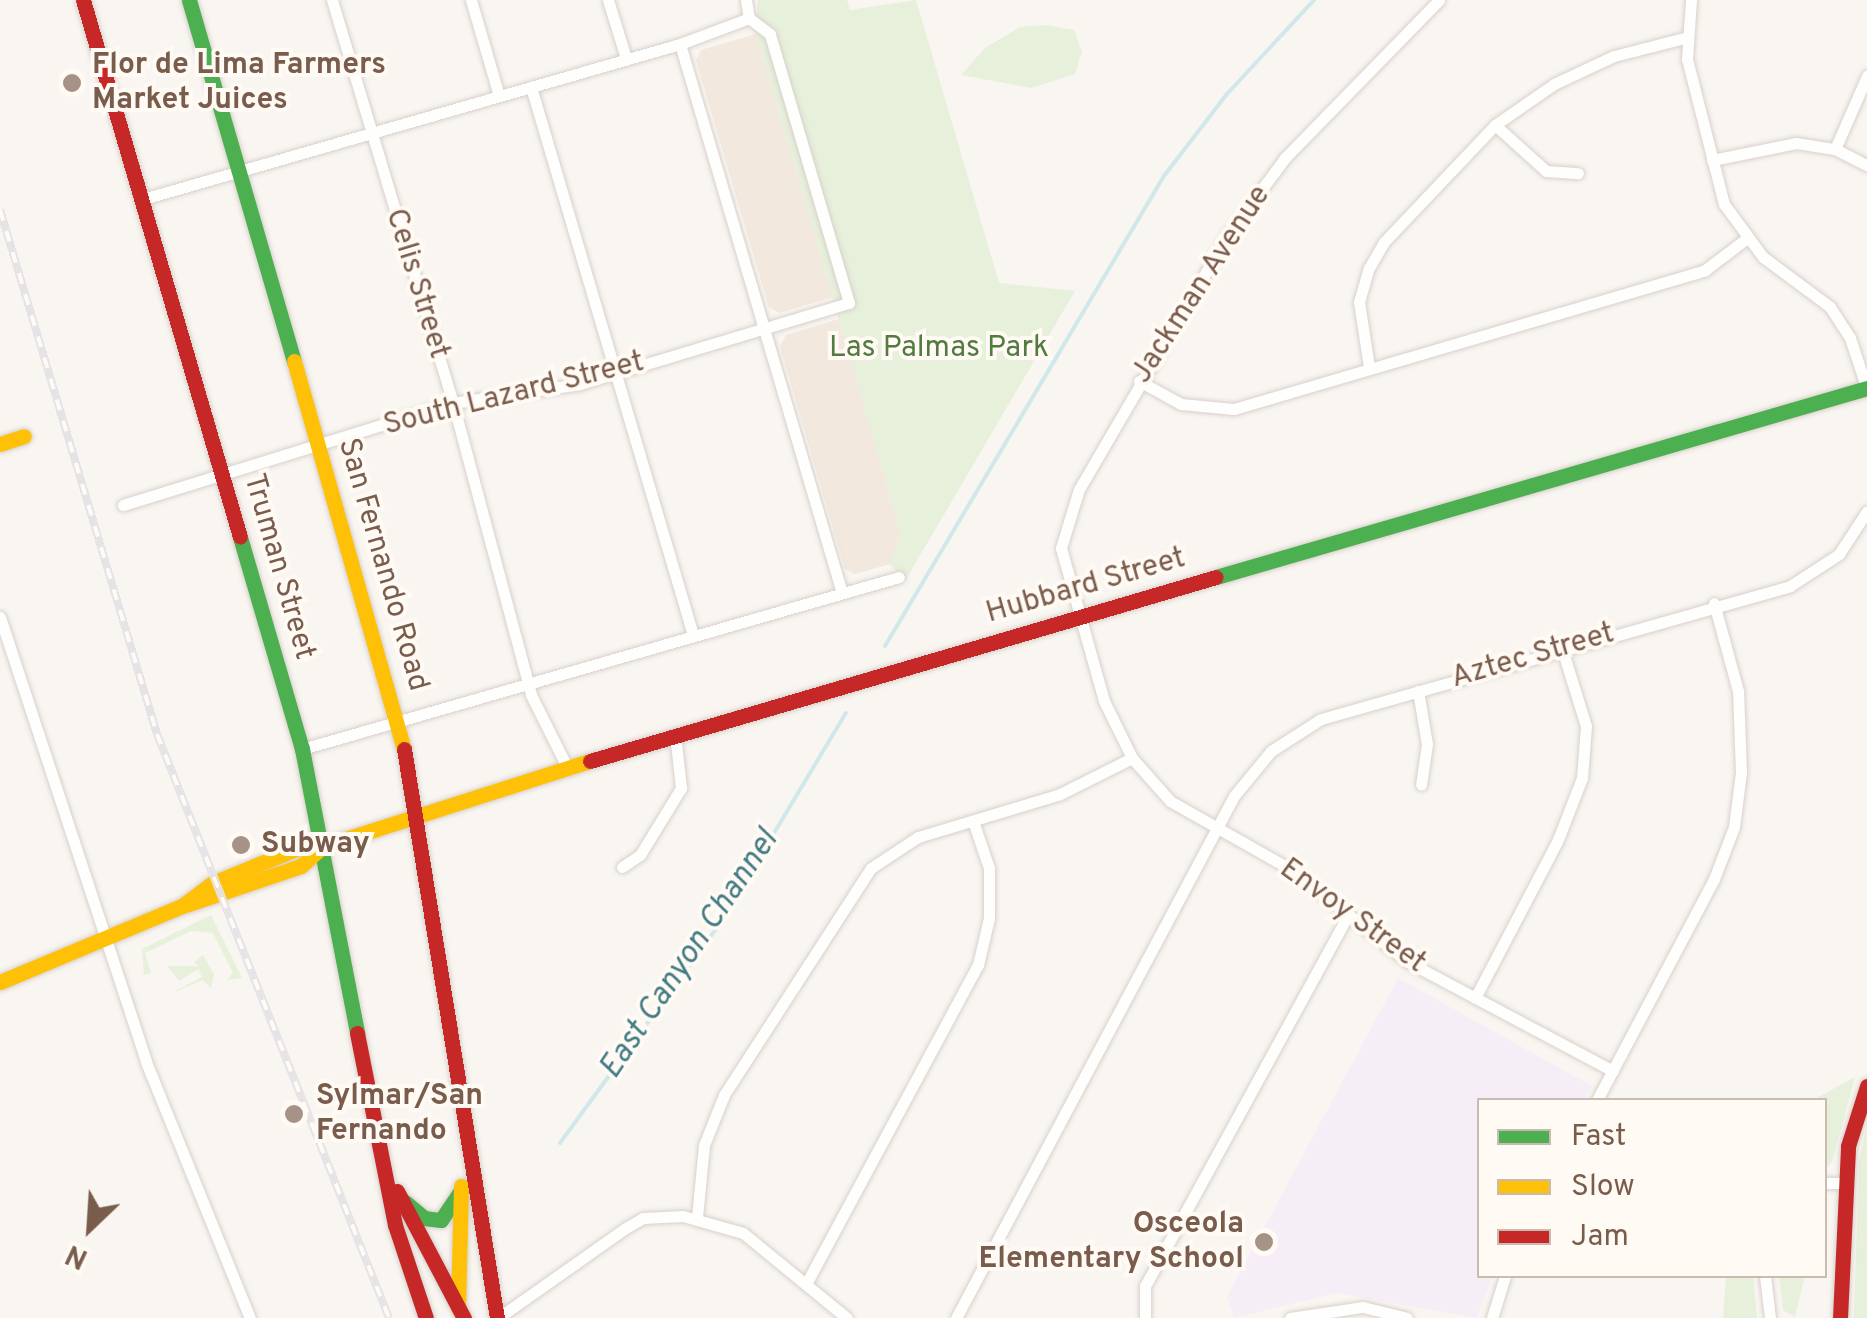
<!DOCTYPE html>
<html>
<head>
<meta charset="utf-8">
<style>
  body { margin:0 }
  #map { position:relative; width:1867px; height:1318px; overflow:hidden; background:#f9f5f0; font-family:Overpass,sans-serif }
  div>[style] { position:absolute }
  .residential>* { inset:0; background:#f2e8de }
  .education>* { inset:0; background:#f6eef6 }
  .green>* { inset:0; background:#e7f0db }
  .stream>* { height:4px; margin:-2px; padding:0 2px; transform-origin:2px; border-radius:2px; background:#d0e8ea }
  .roads { filter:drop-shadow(0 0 2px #d7d1cb) drop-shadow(0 0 2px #d7d1cb) }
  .street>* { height:11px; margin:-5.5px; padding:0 5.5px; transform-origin:5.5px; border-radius:5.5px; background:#fefefd }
  .fast>* { height:15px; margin:-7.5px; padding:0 7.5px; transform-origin:7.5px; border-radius:7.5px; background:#4caf50 }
  .slow>* { height:15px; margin:-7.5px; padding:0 7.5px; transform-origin:7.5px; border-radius:7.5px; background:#ffc107 }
  .jam>* { height:15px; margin:-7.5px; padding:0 7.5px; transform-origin:7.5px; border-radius:7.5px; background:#c62828 }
  .rail>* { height:8px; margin-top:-4px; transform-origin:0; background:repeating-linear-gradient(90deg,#fffaf3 0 11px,#e6e3e7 0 22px); box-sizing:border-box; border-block:2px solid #e6e3e7 }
  .dots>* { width:28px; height:28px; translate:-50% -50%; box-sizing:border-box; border:5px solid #fffaf3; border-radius:50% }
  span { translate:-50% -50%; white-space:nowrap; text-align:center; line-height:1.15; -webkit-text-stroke:8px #fffaf3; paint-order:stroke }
  .poi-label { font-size:30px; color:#7a5c4d; font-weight:700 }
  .left { translate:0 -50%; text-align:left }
  .right { translate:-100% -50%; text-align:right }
  .street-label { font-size:30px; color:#7a5c4d }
  .park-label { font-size:30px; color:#537a41 }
  .water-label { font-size:32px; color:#437c86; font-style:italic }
  .legend { position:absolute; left:1477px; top:1098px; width:350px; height:180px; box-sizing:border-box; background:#fffaf3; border:2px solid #cabbb1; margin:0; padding:12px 18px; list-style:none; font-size:30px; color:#7a5c4d }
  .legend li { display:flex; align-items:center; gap:20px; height:50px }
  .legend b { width:50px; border:2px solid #cabbb1 }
  .north { position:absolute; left:40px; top:1178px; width:100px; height:100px; -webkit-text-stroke:8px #fffaf3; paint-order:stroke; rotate:205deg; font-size:28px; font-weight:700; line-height:40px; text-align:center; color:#7a5c4d }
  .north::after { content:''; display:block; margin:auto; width:35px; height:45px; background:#7a5c4d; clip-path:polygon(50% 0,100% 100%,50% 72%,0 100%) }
</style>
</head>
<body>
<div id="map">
  <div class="residential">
    <i style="clip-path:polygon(756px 34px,833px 297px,779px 313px,769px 307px,696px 60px,701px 50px)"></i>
    <i style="clip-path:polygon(839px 319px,901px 534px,890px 564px,855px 574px,845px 569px,780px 346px,786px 335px)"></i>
  </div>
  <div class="education">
    <i style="clip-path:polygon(1398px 978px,1592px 1086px,1584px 1100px,1480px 1100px,1480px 1276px,1493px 1276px,1476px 1318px,1336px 1293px,1234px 1318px,1227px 1297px)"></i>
  </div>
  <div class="green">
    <i style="clip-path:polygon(758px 0,847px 0,850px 10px,916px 0,999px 283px,1075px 291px,905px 581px,890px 564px,901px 534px,756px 34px)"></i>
    <i style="clip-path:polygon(1045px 25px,1074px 30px,1082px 51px,1075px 74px,1031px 88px,961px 75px,985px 48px,1020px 27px)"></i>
    <i style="clip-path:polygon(211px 915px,242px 978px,227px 980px,233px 973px,213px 933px,191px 931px,145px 953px,151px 973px,144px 975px,142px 949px)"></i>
    <i style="clip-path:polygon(203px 955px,214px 974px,211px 989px,203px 980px,172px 993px,202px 977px,198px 969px,179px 981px,167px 966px,198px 966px,194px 962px)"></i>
    <i style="clip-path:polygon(1855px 1077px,1832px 1162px,1825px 1169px,1824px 1100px,1813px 1100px)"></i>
    <i style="clip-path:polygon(1867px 1124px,1867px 1318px,1854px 1318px,1859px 1162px)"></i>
    <i style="clip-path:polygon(1726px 1276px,1753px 1276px,1757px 1318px,1723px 1318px)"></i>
    <i style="clip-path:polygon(1779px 1276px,1805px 1276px,1795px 1317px,1783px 1310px)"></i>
  </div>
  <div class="stream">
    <i style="left:885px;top:646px;width:547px;rotate:-59.31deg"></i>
    <i style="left:1164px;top:176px;width:103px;rotate:-52.5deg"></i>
    <i style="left:1227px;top:94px;width:128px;rotate:-47.2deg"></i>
    <i style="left:560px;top:1143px;width:270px;rotate:-53.9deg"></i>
    <i style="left:719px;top:925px;width:247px;rotate:-59.1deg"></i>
  </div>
  <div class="roads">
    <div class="street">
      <i style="left:332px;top:0;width:421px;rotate:73.3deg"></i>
      <i style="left:453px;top:403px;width:302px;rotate:75deg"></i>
      <i style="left:531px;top:695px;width:80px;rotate:63.4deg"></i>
      <i style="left:471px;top:0;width:100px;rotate:73.7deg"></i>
      <i style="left:608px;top:0;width:61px;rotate:72.8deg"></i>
      <i style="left:746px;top:0;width:18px;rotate:81deg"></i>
      <i style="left:1439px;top:0;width:221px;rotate:134.3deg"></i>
      <i style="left:1285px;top:158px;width:97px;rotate:126.6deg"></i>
      <i style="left:1227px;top:236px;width:293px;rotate:120.3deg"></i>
      <i style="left:1079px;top:489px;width:62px;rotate:107deg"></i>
      <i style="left:1061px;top:548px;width:159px;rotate:74.3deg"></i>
      <i style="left:1104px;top:701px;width:64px;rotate:63.8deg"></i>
      <i style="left:1132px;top:758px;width:57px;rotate:48.5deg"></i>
      <i style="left:1170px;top:801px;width:140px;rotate:29.5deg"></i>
      <i style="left:1292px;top:870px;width:148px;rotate:38.4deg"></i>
      <i style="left:1408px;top:962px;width:232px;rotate:28deg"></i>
      <i style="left:1691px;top:0;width:59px;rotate:93.9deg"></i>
      <i style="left:1687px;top:59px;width:150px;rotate:75.7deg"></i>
      <i style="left:1724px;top:204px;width:66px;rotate:53.7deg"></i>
      <i style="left:1763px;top:257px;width:84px;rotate:36.7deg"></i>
      <i style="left:1830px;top:307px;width:37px;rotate:57deg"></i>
      <i style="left:1850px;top:338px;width:54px;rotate:71.6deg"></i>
      <i style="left:680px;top:44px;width:572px;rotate:73.56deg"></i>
      <i style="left:531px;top:87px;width:571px;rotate:73.53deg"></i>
      <i style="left:1495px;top:125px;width:69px;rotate:42deg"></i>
      <i style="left:1546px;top:171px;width:32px;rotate:4deg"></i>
      <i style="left:1835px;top:149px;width:80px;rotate:-66.3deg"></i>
      <i style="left:1712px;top:160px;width:86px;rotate:-11.4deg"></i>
      <i style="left:1796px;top:143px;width:39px;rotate:9deg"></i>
      <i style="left:1835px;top:149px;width:36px;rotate:27deg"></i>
      <i style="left:143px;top:199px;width:559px;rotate:-16.1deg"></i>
      <i style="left:680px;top:44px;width:74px;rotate:-20.6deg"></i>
      <i style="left:1369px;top:367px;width:66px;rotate:-98.7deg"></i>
      <i style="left:1359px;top:302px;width:35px;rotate:-74deg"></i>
      <i style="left:1369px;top:268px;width:30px;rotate:-60deg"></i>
      <i style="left:1384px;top:242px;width:161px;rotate:-46.5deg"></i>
      <i style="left:1495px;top:125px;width:72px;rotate:-34.8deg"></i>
      <i style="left:1554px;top:84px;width:66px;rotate:-25deg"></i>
      <i style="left:1614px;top:56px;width:72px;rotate:-14.4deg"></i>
      <i style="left:1139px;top:381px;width:48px;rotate:28.7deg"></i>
      <i style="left:1181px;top:404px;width:53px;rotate:5.4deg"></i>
      <i style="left:1234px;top:409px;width:491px;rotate:-16.4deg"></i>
      <i style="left:1705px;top:270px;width:51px;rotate:-37.1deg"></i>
      <i style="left:123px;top:505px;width:345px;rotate:-17.2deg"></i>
      <i style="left:453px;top:403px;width:128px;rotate:-8.5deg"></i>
      <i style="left:580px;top:384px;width:281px;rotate:-16.8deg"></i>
      <i style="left:849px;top:303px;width:280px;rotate:-106.4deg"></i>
      <i style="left:770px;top:34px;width:26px;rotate:-143deg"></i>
      <i style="left:0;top:617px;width:468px;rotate:71.8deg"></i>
      <i style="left:146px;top:1062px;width:276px;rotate:67.9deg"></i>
      <i style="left:1418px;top:691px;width:54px;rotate:80.4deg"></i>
      <i style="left:1427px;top:744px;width:41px;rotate:98.3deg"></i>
      <i style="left:302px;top:749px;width:621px;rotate:-16.07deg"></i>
      <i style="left:622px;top:867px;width:22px;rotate:-34deg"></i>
      <i style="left:640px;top:855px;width:79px;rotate:-58.5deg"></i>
      <i style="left:681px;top:788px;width:54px;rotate:-96.3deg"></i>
      <i style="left:1475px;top:998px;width:176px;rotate:-62.3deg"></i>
      <i style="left:1557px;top:842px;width:69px;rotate:-68.7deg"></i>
      <i style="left:1582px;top:778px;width:52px;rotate:-85.6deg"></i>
      <i style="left:1586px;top:726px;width:81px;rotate:-107.3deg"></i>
      <i style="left:1597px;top:1100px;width:250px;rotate:-62.1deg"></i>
      <i style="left:1714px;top:879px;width:56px;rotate:-69deg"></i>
      <i style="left:1734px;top:827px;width:55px;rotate:-82.7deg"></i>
      <i style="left:1741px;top:772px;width:81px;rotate:-92.1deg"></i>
      <i style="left:1738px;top:691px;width:91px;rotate:-105.3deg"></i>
      <i style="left:1824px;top:1183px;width:21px"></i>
      <i style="left:697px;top:1217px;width:72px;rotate:-84.4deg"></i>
      <i style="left:704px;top:1145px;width:54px;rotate:-68.2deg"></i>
      <i style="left:724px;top:1095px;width:270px;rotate:-57.1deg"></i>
      <i style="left:871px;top:868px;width:56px;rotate:-33.4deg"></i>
      <i style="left:918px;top:837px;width:148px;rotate:-16.8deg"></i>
      <i style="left:1060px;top:794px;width:80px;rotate:-26.6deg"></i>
      <i style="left:1765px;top:1276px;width:42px;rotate:83.2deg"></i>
      <i style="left:806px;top:1284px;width:362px;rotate:-61.7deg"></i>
      <i style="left:978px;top:965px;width:48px;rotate:-76.8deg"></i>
      <i style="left:989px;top:918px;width:50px;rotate:-90deg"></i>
      <i style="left:989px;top:868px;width:50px;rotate:-108.8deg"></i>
      <i style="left:498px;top:1318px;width:154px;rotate:-35.2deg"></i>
      <i style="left:624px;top:1229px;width:22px;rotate:-30deg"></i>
      <i style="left:643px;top:1218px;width:40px;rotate:-2.9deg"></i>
      <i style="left:683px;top:1216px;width:62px;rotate:15.8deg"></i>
      <i style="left:743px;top:1233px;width:134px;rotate:39.3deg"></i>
      <i style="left:956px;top:1318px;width:591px;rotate:-61.96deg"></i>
      <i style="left:1234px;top:796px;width:58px;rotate:-50.6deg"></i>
      <i style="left:1271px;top:751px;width:59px;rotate:-32.6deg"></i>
      <i style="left:1321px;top:719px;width:487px;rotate:-15.8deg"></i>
      <i style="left:1790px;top:586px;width:59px;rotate:-33.1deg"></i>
      <i style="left:1839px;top:554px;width:51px;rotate:-56.9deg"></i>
      <i style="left:1145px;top:1318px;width:32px;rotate:-90deg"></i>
      <i style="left:1145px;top:1286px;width:423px;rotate:-61.3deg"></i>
      <i style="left:1290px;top:1318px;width:74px;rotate:-8.6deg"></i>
      <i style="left:1363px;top:1307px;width:45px;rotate:14deg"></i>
      <i style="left:1492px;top:1318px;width:44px;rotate:-72.8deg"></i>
    </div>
    <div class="fast">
      <i style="left:189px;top:0;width:376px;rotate:73.8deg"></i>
      <i style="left:240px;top:537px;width:221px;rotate:73.7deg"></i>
      <i style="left:302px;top:749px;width:289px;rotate:79deg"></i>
      <i style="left:1216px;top:577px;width:678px;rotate:-16.19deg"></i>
      <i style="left:405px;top:1202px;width:25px;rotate:40deg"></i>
      <i style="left:424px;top:1218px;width:17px;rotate:7deg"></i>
      <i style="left:441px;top:1220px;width:36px;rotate:-56deg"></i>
    </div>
    <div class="slow">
      <i style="left:294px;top:361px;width:403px;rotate:74.2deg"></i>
      <i style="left:0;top:444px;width:25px;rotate:-18deg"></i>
      <i style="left:186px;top:905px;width:121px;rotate:-18.7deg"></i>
      <i style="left:301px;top:866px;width:30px;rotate:-42deg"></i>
      <i style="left:0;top:982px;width:197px;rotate:-22.7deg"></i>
      <i style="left:182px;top:906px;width:39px;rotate:-37deg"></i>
      <i style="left:213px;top:883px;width:92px;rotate:-22.4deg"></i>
      <i style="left:298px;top:848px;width:25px;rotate:-5deg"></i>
      <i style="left:323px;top:846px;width:280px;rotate:-17.7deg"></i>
      <i style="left:458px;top:1308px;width:122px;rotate:-88.6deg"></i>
    </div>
    <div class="jam">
      <i style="left:83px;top:0;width:559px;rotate:73.7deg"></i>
      <i style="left:404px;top:749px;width:577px;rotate:80.72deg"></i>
      <i style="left:590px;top:761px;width:652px;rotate:-16.38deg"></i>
      <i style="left:357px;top:1033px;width:196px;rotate:78.8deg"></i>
      <i style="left:395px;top:1225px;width:98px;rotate:71.6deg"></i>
      <i style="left:397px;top:1191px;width:144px;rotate:62.2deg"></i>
      <i style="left:1840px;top:1318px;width:172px;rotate:-87.3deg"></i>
      <i style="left:1848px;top:1146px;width:63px;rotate:-72.4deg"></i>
    </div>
  </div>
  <div class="rail">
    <i style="left:0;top:210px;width:547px;rotate:73.32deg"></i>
    <i style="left:157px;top:734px;width:628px;rotate:68.33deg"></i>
  </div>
  <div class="dots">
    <i style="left:72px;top:83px;background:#a69286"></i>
    <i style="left:241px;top:845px;background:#a69286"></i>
    <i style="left:294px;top:1114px;background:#a69286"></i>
    <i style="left:1264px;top:1242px;background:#a69286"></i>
  </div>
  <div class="poi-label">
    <span class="left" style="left:92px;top:83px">Flor de Lima Farmers<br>Market Juices</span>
    <span class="left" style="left:261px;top:845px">Subway</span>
    <span class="left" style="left:316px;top:1114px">Sylmar/San<br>Fernando</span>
    <span class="right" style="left:1244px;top:1242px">Osceola<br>Elementary School</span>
  </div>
  <div class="street-label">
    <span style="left:416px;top:284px;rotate:73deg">Celis Street</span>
    <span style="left:1202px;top:285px;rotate:-57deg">Jackman Avenue</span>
    <span style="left:514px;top:395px;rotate:-14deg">South Lazard Street</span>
    <span style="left:382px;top:565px;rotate:74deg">San Fernando Road</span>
    <span style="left:278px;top:567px;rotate:74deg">Truman Street</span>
    <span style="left:1086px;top:587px;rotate:-16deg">Hubbard Street</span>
    <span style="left:1533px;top:657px;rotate:-16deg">Aztec Street</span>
    <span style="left:1352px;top:917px;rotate:36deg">Envoy Street</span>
  </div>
  <div class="park-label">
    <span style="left:939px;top:349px">Las Palmas Park</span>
  </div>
  <div class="water-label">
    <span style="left:690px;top:955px;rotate:-56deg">East Canyon Channel</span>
  </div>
  <ul class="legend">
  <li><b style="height:12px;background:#4caf50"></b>Fast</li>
  <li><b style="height:12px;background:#ffc107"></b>Slow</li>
  <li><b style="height:12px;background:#c62828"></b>Jam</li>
  </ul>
  <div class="north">N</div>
</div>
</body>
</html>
